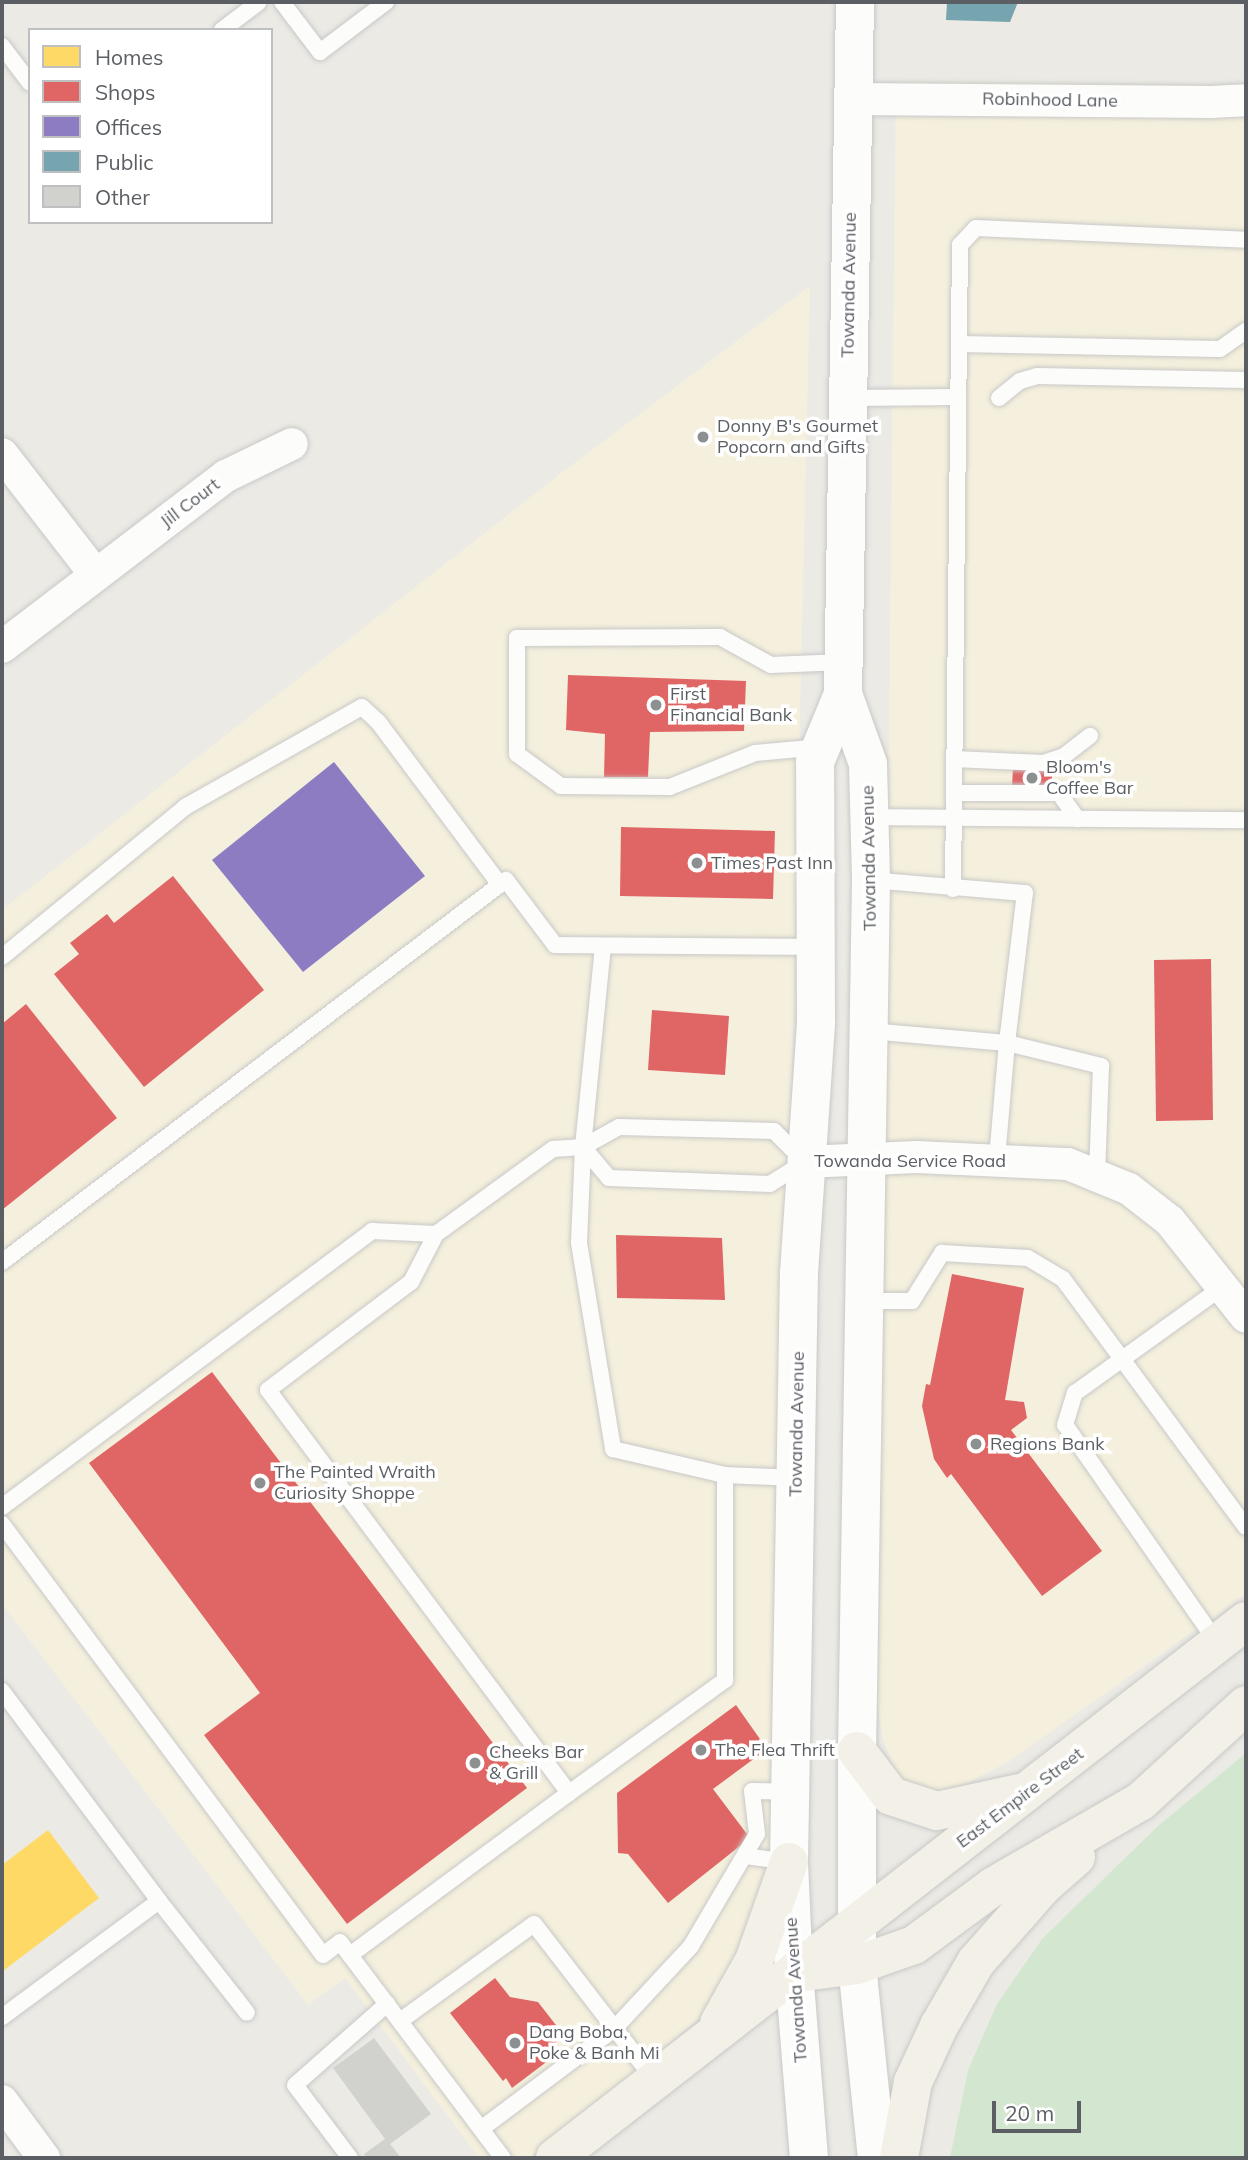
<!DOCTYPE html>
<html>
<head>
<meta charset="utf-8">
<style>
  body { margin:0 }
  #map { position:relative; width:1248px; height:2160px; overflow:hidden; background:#ebeae5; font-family:Mulish,sans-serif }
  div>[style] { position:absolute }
  .commercial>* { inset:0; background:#f5f0dd }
  .green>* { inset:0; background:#d3e7d0 }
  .homes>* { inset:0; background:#ffd966 }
  .shops>* { inset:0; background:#e06666 }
  .offices>* { inset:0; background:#8e7cc3 }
  .public>* { inset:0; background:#76a5af }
  .building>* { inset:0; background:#d1d1ce }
  .roads { filter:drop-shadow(0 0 2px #c8c8c7) drop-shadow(0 0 2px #c8c8c7) }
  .lane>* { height:16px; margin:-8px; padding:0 8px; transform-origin:8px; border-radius:8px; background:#fcfcfb }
  .street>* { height:32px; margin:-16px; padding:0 16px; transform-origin:16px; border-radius:16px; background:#fcfcfb }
  .secondary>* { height:38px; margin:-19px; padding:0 19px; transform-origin:19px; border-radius:19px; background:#fcfcfb }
  .primary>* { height:38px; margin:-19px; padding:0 19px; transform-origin:19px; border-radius:19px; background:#f2f0e7 }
  .dots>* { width:19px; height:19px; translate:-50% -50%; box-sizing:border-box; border:4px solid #fff; border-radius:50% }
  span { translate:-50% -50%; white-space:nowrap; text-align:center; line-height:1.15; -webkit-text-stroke:7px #fff; paint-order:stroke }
  .street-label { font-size:18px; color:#5b5f63 }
  .poi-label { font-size:18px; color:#5b5f63 }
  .left { translate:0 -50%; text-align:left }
  .frame { position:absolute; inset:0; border:4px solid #5b5f63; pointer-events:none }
  .legend { position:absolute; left:28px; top:28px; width:245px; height:196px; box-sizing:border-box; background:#fff; border:2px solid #bdbfc1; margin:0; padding:9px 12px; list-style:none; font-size:21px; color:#5b5f63 }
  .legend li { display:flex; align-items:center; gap:14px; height:35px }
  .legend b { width:35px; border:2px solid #bdbfc1 }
  .scale { position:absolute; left:992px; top:2101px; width:89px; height:32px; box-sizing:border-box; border:4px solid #5b5f63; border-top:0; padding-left:9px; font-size:21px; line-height:24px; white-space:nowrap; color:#5b5f63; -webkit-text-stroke:5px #fff; paint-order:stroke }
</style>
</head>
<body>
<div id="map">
  <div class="commercial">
    <i style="clip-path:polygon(896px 82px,1246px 85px,1246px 1594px,1008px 1762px,959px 1787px,934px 1792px,907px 1784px,896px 1772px,882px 1737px,875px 1688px,879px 1642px)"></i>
    <i style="clip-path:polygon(810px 286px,774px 1835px,760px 1916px,709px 2010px,529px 2158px,479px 2158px,345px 1978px,308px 2005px,2px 1604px,2px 910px,564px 471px)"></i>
  </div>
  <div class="green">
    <i style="clip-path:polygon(1246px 1753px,1246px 2158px,950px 2158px,968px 2070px,997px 2004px,1042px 1939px,1158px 1826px)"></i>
  </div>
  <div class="homes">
    <i style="clip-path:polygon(48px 1830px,99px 1898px,3px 1971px,2px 1865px)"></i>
  </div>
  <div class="shops">
    <i style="clip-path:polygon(568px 675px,746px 681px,744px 731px,650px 732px,648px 777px,604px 777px,605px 734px,566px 730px)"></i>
    <i style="clip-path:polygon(1013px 768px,1052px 768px,1052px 789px,1012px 787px)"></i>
    <i style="clip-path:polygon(621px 827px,775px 831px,773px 899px,620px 896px)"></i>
    <i style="clip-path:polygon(173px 876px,264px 990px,144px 1087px,54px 974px,79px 954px,70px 943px,107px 914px,114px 923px)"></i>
    <i style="clip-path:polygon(1211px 959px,1213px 1120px,1156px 1121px,1154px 960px)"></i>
    <i style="clip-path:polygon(26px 1004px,117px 1118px,2px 1210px,2px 1024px)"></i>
    <i style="clip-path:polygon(652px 1010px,729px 1016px,725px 1075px,648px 1070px)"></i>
    <i style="clip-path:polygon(616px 1235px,722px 1238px,725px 1300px,617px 1298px)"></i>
    <i style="clip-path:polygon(952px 1274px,1024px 1288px,1005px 1400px,1024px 1402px,1027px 1418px,1011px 1430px,1102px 1551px,1042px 1596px,951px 1474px,947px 1478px,934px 1459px,922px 1406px,926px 1384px,930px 1385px)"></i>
    <i style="clip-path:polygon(212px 1372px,527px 1788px,347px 1924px,204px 1735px,260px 1693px,89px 1463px)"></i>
    <i style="clip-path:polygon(736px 1705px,767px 1749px,713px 1789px,750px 1838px,668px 1903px,628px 1854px,618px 1853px,617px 1793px)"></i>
    <i style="clip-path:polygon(495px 1978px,510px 1997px,538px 2002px,559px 2029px,553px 2057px,512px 2088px,506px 2078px,503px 2081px,450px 2013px)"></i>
  </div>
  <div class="offices">
    <i style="clip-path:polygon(334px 762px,425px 876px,303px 972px,212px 860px)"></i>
  </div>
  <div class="public">
    <i style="clip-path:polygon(947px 2px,1018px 2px,1010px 22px,946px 20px)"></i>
  </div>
  <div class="building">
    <i style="clip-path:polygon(374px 2038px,431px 2114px,390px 2144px,401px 2158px,367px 2158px,364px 2154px,385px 2139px,333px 2068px)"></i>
  </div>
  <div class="roads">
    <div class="lane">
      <i style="left:282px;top:2px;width:63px;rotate:52.8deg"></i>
      <i style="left:320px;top:52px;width:83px;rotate:-37.1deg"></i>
      <i style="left:222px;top:30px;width:46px;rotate:-37.1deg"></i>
      <i style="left:2px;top:46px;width:46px;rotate:52.9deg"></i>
      <i style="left:959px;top:344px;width:261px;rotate:1.1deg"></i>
      <i style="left:1220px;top:349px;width:32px;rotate:-35deg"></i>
      <i style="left:849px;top:398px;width:109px;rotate:-0.5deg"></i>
      <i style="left:999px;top:398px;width:27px;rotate:-39deg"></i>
      <i style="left:1020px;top:381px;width:18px;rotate:-16deg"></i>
      <i style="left:1037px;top:376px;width:209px;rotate:1.1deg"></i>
      <i style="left:821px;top:747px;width:66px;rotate:174.8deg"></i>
      <i style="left:755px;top:753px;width:92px;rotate:158.2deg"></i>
      <i style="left:670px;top:787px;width:109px;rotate:-179.5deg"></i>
      <i style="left:561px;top:786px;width:54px;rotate:-144deg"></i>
      <i style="left:517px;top:754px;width:116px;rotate:-90deg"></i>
      <i style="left:517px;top:638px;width:203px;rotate:-0.3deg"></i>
      <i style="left:720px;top:637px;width:58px;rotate:28.8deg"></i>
      <i style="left:771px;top:665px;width:72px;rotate:-2.4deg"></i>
      <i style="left:954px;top:759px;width:89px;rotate:2.6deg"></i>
      <i style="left:1043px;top:763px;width:22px;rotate:-18deg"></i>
      <i style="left:1064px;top:756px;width:33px;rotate:-38deg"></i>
      <i style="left:954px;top:793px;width:105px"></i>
      <i style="left:1059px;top:793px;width:32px;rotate:55deg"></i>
      <i style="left:869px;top:817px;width:377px;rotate:0.5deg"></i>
      <i style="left:953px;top:889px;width:644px;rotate:-89.38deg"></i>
      <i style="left:960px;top:245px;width:23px;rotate:-47deg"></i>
      <i style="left:976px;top:228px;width:270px;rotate:2.5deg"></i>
      <i style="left:603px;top:946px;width:202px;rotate:95.7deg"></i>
      <i style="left:583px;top:1147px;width:96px;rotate:92.4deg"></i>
      <i style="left:579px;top:1243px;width:209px;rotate:80.6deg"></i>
      <i style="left:613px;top:1449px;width:115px;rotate:13.1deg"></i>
      <i style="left:2px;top:957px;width:237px;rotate:-39.3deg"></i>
      <i style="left:185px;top:807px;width:203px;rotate:-29.5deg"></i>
      <i style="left:362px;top:707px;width:23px;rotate:43deg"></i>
      <i style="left:379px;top:723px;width:202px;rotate:53.2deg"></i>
      <i style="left:869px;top:1031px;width:139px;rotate:5deg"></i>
      <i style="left:1007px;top:1043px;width:151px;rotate:-83.2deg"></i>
      <i style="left:1025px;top:893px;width:155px;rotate:-175.2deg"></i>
      <i style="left:997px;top:1159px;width:116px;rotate:-85.1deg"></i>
      <i style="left:1007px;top:1043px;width:97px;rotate:13.7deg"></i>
      <i style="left:1101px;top:1066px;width:110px;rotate:92.1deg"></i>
      <i style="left:2px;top:1262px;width:632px;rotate:-37.16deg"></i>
      <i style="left:506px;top:880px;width:81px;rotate:53deg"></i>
      <i style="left:555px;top:945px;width:261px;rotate:0.4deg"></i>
      <i style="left:866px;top:1301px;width:46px"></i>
      <i style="left:912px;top:1301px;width:57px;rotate:-58deg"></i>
      <i style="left:942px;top:1253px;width:86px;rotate:3.3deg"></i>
      <i style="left:1028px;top:1258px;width:41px;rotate:31deg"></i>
      <i style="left:1063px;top:1279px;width:308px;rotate:53.6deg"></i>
      <i style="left:2px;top:1507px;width:462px;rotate:-36.7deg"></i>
      <i style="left:372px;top:1231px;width:64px;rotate:2.7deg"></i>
      <i style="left:436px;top:1234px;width:145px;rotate:-36deg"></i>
      <i style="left:553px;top:1149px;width:30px;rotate:-4deg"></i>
      <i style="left:583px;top:1147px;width:41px;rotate:-29.1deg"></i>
      <i style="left:619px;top:1127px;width:155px;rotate:1.5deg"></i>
      <i style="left:774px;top:1131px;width:44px;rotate:45deg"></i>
      <i style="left:805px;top:1162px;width:41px;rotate:147.8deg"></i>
      <i style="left:770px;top:1184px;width:161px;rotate:-177.9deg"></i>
      <i style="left:609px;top:1178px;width:40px;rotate:-130deg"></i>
      <i style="left:2px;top:1524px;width:537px;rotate:53.32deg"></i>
      <i style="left:323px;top:1955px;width:21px;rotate:-37deg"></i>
      <i style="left:340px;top:1942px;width:271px;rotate:53deg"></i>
      <i style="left:1218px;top:1644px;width:267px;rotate:-124.9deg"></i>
      <i style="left:1065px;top:1425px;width:34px;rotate:-73deg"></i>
      <i style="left:1075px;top:1393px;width:183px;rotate:-35.7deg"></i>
      <i style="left:2px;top:1691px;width:262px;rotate:53.2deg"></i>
      <i style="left:159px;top:1901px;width:195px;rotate:143.5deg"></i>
      <i style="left:569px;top:1793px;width:193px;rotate:-35.9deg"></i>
      <i style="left:725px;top:1680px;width:205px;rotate:-90deg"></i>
      <i style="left:725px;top:1475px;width:72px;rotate:2.4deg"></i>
      <i style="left:745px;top:1856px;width:44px;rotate:7.8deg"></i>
      <i style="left:159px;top:1901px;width:142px;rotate:51.8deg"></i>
      <i style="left:350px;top:1955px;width:272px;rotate:-36.5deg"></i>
      <i style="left:569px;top:1793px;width:503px;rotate:-126.76deg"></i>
      <i style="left:268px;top:1390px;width:179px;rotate:-37.1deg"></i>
      <i style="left:411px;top:1282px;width:54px;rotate:-62.5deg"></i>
      <i style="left:400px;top:2021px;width:165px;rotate:-35.9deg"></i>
      <i style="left:534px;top:1924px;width:200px;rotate:52.3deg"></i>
      <i style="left:481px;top:2129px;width:166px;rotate:-36.9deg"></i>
      <i style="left:614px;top:2029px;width:113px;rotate:-47.1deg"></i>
      <i style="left:691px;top:1946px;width:130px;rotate:-59.5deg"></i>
      <i style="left:757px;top:1834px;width:43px;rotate:-96.6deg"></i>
      <i style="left:752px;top:1791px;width:39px;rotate:1deg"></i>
      <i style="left:350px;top:2158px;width:91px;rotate:-127deg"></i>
      <i style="left:295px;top:2085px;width:123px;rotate:-41.4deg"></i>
    </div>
    <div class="street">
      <i style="left:853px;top:99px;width:358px;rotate:0.5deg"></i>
      <i style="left:1211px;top:102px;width:35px;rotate:-3deg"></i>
      <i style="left:2px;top:454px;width:153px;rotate:52.2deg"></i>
      <i style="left:2px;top:647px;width:282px;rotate:-37.4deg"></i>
      <i style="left:226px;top:476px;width:73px;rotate:-25.9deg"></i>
      <i style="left:805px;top:1162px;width:112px;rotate:-2.6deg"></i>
      <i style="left:917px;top:1157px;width:151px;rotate:2.7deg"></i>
      <i style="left:1068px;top:1164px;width:66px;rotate:22.3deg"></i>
      <i style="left:1129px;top:1189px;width:52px;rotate:38deg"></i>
      <i style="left:1170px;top:1221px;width:122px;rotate:51.6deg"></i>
      <i style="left:2px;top:2101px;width:71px;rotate:53.6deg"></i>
    </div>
    <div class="secondary">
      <i style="left:855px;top:2px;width:692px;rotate:90.99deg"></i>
      <i style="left:843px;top:694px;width:74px;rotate:70.3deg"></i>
      <i style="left:868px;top:764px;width:116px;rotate:88.5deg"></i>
      <i style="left:871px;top:880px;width:871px;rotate:90.92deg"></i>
      <i style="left:857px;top:1751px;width:214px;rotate:90deg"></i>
      <i style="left:857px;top:1965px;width:194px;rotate:84.1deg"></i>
      <i style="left:809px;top:2158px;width:186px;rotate:-94.6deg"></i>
      <i style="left:794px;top:1973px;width:111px;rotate:-92.6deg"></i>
      <i style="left:789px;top:1862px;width:589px;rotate:-89.03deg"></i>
      <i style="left:799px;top:1273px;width:252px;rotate:-86.1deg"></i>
      <i style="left:816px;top:1022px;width:260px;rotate:-90.2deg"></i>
      <i style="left:815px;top:762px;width:74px;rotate:-67.6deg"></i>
    </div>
    <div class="primary">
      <i style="left:857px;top:1751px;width:56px;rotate:52.9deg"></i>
      <i style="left:891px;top:1796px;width:48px;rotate:18.1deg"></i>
      <i style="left:937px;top:1811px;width:84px;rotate:-12.4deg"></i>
      <i style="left:796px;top:1973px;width:62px;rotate:-7.5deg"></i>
      <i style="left:857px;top:1965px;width:60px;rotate:-19.3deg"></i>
      <i style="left:914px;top:1945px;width:99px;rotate:-36.4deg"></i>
      <i style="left:994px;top:1886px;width:170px;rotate:-30deg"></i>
      <i style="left:1141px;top:1801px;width:142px;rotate:-42.4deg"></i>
      <i style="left:719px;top:2023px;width:71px;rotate:-60.6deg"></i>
      <i style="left:754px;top:1961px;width:105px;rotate:-70.5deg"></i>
      <i style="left:555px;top:2158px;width:875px;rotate:-37.85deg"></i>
      <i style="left:899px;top:2158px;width:77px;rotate:-79.6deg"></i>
      <i style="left:913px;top:2082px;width:62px;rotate:-65.1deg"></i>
      <i style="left:939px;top:2026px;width:74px;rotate:-60deg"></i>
      <i style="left:976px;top:1962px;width:101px;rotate:-48.6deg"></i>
      <i style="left:1043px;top:1886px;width:44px;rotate:-41.3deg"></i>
    </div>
  </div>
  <div class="dots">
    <i style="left:703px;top:437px;background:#8d9090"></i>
    <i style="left:656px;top:705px;background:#8d9090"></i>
    <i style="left:1032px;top:778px;background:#8d9090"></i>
    <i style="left:697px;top:863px;background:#8d9090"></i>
    <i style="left:976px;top:1444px;background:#8d9090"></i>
    <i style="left:260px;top:1483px;background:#8d9090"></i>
    <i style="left:701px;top:1750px;background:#8d9090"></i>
    <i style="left:475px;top:1763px;background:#8d9090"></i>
    <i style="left:515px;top:2043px;background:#8d9090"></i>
  </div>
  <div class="street-label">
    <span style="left:1050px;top:100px;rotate:1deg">Robinhood Lane</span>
    <span style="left:849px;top:285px;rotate:-89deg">Towanda Avenue</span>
    <span style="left:190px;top:503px;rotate:-37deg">Jill Court</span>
    <span style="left:869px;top:858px;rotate:-91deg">Towanda Avenue</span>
    <span style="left:910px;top:1161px">Towanda Service Road</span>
    <span style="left:797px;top:1424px;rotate:-89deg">Towanda Avenue</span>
    <span style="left:1020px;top:1798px;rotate:-37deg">East Empire Street</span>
    <span style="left:796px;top:1990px;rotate:-94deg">Towanda Avenue</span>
  </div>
  <div class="poi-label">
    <span class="left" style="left:717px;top:437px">Donny B's Gourmet<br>Popcorn and Gifts</span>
    <span class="left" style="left:670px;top:705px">First<br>Financial Bank</span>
    <span class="left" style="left:1046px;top:778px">Bloom's<br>Coffee Bar</span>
    <span class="left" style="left:711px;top:863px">Times Past Inn</span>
    <span class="left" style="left:990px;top:1444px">Regions Bank</span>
    <span class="left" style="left:274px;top:1483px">The Painted Wraith<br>Curiosity Shoppe</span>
    <span class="left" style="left:715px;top:1750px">The Flea Thrift</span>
    <span class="left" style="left:489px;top:1763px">Cheeks Bar<br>&amp; Grill</span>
    <span class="left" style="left:529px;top:2043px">Dang Boba,<br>Poke &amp; Banh Mi</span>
  </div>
  <div class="frame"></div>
  <ul class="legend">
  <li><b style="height:19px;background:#ffd966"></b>Homes</li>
  <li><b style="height:19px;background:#e06666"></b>Shops</li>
  <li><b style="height:19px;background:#8e7cc3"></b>Offices</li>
  <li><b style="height:19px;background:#76a5af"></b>Public</li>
  <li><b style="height:19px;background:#d1d1ce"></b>Other</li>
  </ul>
  <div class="scale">20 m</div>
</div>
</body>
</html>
